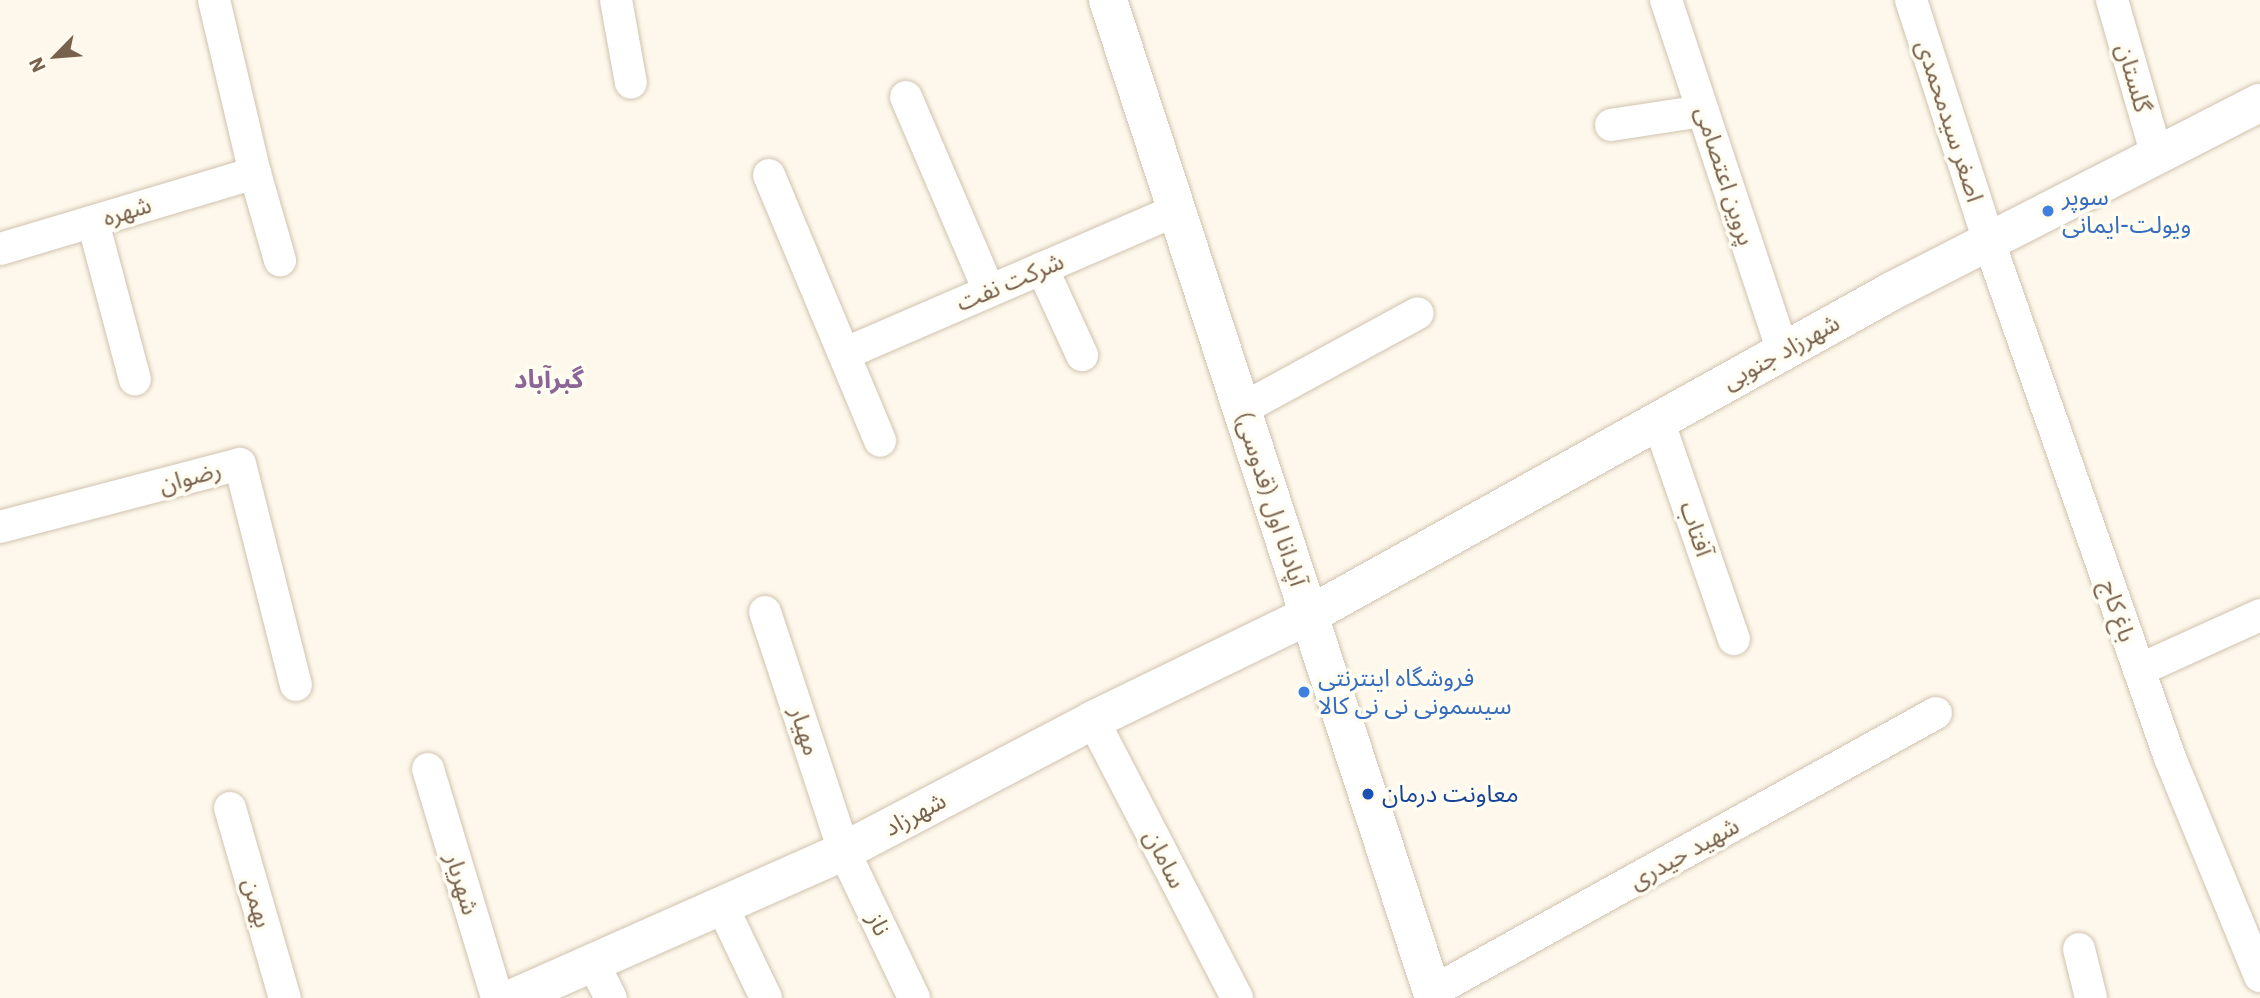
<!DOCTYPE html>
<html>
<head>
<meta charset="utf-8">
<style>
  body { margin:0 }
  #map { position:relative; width:2260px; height:998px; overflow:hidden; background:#fdf8eb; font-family:"IBM Plex Sans","Noto Sans Arabic",sans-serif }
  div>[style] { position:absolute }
  .roads { filter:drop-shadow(0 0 2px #d0c2af) drop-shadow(0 0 2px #d0c2af) }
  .minor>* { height:32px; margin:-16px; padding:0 16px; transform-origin:16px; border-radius:16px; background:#fff }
  .tertiary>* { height:38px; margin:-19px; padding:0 19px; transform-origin:19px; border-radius:19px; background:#fff }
  .secondary>* { height:38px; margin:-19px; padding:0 19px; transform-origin:19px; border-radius:19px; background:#fff }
  .dots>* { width:19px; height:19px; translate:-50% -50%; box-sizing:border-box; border:4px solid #fffcf2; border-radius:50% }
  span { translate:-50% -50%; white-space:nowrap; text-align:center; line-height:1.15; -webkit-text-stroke:7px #fffcf2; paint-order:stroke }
  .street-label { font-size:24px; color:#79624d }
  .shop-label { font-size:24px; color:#366cbe }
  .left { translate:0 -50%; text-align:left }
  .transit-label { font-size:24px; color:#164399 }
  .neighbourhood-label { font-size:26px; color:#8b6595; font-weight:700 }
  .north { position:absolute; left:21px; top:21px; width:70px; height:70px; -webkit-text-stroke:5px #fffcf2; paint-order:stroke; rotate:245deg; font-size:19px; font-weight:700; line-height:28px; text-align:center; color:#79624d }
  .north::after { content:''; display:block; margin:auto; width:24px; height:32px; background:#79624d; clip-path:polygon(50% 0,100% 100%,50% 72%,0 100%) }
</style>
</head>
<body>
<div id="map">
  <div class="roads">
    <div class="minor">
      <i style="left:214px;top:0;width:178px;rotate:76.7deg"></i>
      <i style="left:255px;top:173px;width:91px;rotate:74deg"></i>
      <i style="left:616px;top:0;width:84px;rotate:79.8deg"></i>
      <i style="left:1666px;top:0;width:370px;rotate:71.6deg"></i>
      <i style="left:1911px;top:0;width:254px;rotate:72.1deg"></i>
      <i style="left:1989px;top:242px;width:547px;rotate:70.67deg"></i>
      <i style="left:2170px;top:758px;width:236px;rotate:67.6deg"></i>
      <i style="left:2112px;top:0;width:162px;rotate:73.9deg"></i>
      <i style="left:906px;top:97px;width:211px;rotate:66.8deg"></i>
      <i style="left:1611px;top:125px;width:93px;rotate:-8.7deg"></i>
      <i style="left:769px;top:175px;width:288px;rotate:67.3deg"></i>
      <i style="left:93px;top:222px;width:163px;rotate:75.1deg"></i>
      <i style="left:0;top:249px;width:266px;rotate:-16.6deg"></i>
      <i style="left:1042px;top:268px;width:96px;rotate:65.3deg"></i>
      <i style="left:844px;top:354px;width:363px;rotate:-23.4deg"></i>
      <i style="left:1242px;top:409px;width:200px;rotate:-28.6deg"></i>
      <i style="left:1658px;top:420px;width:232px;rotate:70.9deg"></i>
      <i style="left:0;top:527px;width:248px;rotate:-14.7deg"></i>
      <i style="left:240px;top:464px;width:228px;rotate:75.8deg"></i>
      <i style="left:765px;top:612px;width:252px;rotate:71.7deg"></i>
      <i style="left:844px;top:851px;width:163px;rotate:64.5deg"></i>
      <i style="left:2139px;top:670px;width:133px;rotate:-24.4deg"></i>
      <i style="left:1093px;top:720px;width:313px;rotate:62.6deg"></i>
      <i style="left:428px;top:769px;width:239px;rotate:73.2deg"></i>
      <i style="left:230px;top:808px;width:198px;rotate:73.9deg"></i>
      <i style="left:721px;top:904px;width:104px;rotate:64.4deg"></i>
      <i style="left:2079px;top:949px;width:50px;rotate:76.2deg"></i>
      <i style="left:593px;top:963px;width:39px;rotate:63deg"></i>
      <i style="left:1432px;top:992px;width:576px;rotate:-28.97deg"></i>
    </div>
    <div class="tertiary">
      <i style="left:513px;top:998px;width:362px;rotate:-23.9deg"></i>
      <i style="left:844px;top:851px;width:281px;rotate:-27.7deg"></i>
      <i style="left:1093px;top:720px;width:240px;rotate:-25.9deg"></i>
      <i style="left:1309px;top:615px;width:667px;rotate:-29.06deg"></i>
      <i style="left:1892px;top:291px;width:413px;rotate:-27.1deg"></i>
    </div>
    <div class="secondary">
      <i style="left:1108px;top:0;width:1050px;rotate:71.91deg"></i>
    </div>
  </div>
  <div class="dots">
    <i style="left:2048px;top:211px;background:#3f7fe0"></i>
    <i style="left:1304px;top:692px;background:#3f7fe0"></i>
    <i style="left:1368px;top:794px;background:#1a4fb4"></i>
  </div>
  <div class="street-label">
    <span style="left:2134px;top:78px;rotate:74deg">گلستان</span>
    <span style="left:1950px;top:121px;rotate:72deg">اصغر سیدمحمدی</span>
    <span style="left:1725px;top:176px;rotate:72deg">پروین اعتصامی</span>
    <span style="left:127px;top:211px;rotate:-17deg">شهره</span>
    <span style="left:1010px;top:282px;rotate:-23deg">شرکت نفت</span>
    <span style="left:1781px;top:352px;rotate:-29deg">شهرزاد جنوبی</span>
    <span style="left:190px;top:477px;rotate:-15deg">رضوان</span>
    <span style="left:1271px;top:499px;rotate:72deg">آپادانا اول (قدوسی)</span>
    <span style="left:1696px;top:529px;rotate:71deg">آفتاب</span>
    <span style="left:2118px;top:611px;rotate:71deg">باغ کاج</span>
    <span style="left:805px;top:731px;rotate:72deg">مهیار</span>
    <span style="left:915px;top:814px;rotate:-28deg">شهرزاد</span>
    <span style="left:1684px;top:853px;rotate:-29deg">شهید حیدری</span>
    <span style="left:1165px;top:859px;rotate:63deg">سامان</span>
    <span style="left:462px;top:884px;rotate:73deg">شهریار</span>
    <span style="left:257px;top:903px;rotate:74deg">بهمن</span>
    <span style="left:879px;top:924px;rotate:65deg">ناز</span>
  </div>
  <div class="shop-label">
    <span class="left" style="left:2062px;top:211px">سوپر<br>ویولت-ایمانی</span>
    <span class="left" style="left:1318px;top:692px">فروشگاه اینترنتی<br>سیسمونی نی نی کالا</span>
  </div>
  <div class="transit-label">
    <span class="left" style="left:1382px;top:794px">معاونت درمان</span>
  </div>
  <div class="neighbourhood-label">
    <span style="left:549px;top:379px">گبرآباد</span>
  </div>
  <div class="north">N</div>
</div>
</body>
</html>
